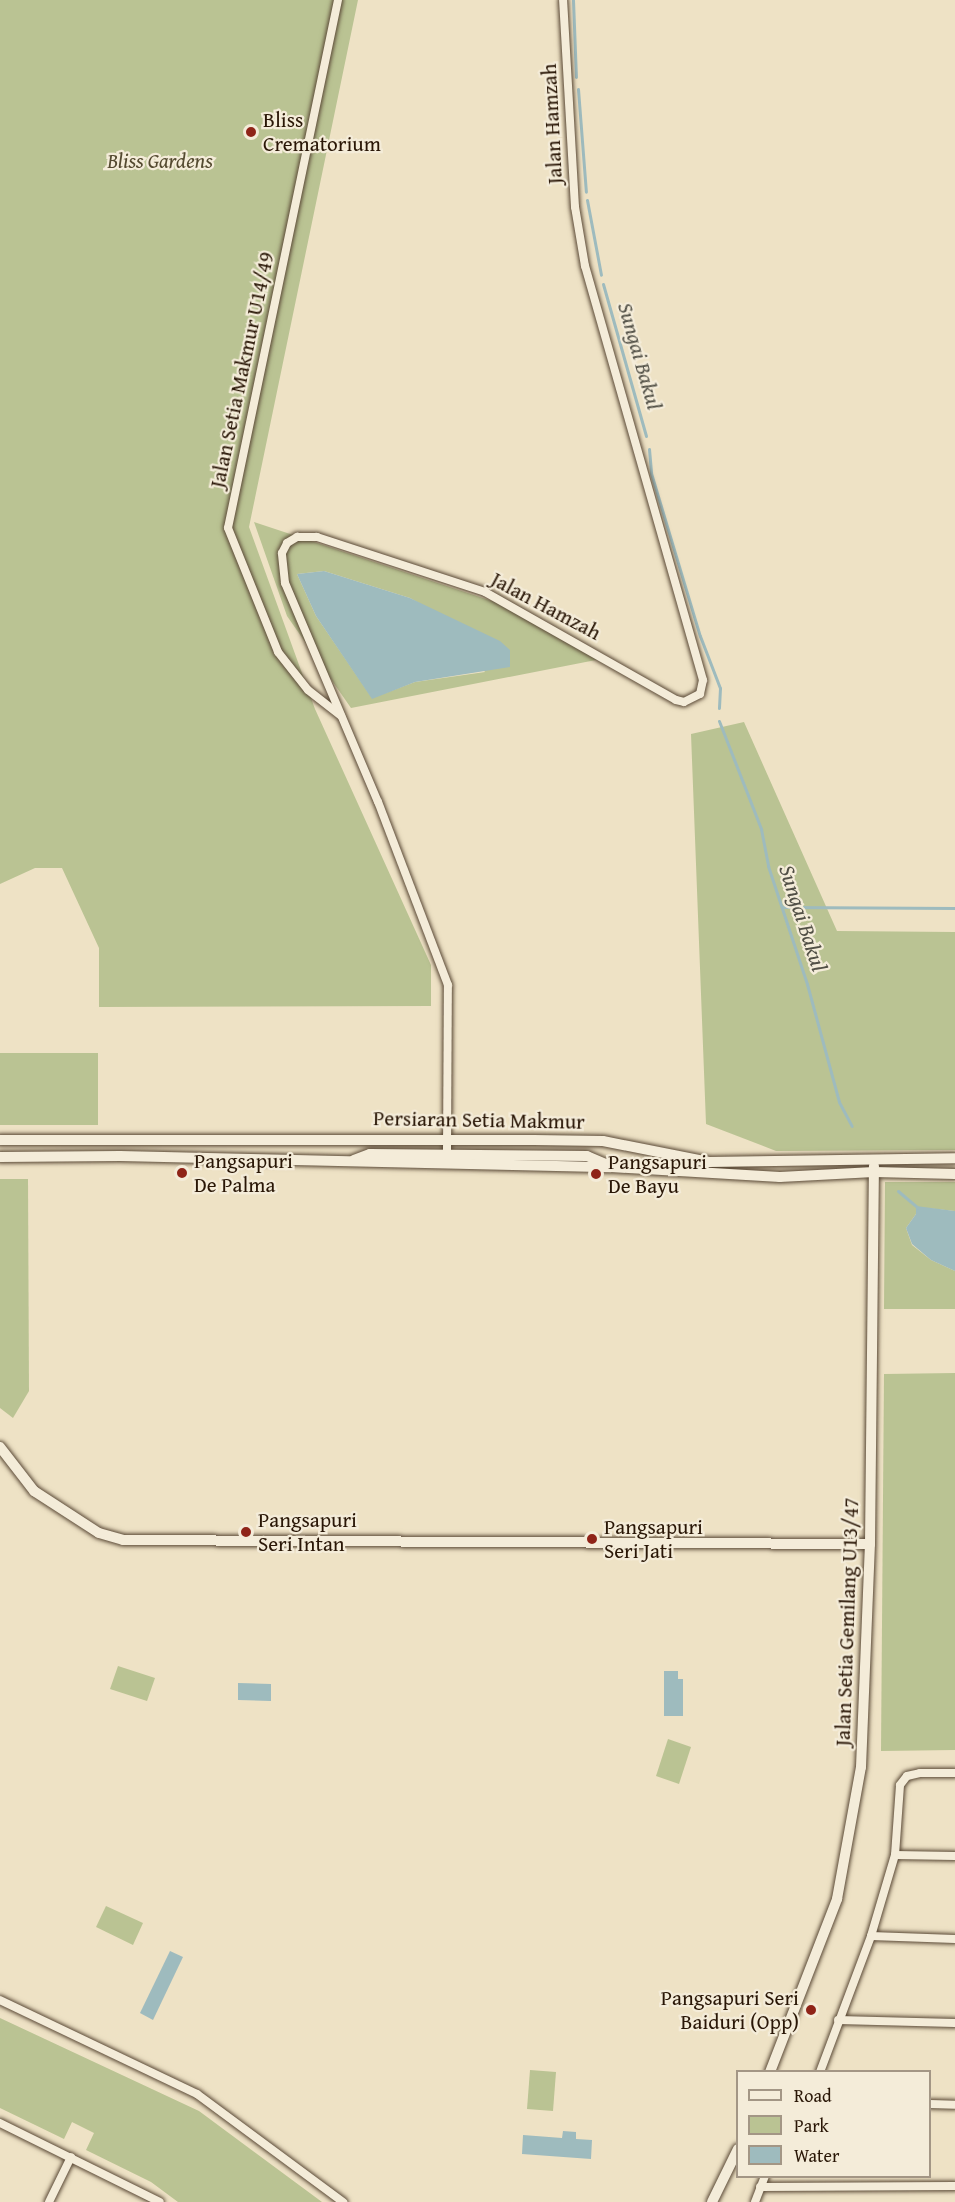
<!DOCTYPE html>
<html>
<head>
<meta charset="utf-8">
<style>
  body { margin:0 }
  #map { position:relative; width:955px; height:2202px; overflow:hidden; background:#eee2c5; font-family:"Gentium Book Plus",serif }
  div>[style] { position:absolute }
  .green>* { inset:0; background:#bac393 }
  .water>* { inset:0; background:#9ebbbe }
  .stream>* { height:3px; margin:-1.5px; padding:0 1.5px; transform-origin:1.5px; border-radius:1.5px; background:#9ebbbe }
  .roads { filter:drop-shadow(0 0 2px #5a4936) drop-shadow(0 0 2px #5a4936) }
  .minor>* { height:8px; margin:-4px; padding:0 4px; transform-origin:4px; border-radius:4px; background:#f4ecd9 }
  .tertiary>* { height:10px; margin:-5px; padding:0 5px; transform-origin:5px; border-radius:5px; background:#f4ecd9 }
  .dots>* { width:16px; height:16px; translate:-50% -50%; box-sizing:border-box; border:3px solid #f4ecd9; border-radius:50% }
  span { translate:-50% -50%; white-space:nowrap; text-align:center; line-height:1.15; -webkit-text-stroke:4.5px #f4ecd9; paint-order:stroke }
  .poi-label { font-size:21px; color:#291606 }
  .left { translate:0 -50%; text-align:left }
  .right { translate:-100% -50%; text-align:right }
  .street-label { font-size:21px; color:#291606 }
  .park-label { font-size:21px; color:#544a30; font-style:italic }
  .water-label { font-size:22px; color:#525046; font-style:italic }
  .legend { position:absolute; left:736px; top:2070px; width:195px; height:108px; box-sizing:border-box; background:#f4ecd9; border:2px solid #a39685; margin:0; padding:8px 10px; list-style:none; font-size:18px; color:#291606 }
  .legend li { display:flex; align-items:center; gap:12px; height:30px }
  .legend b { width:30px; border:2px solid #a39685 }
</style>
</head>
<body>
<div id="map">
  <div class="green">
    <i style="clip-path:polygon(0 0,358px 0,249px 527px,315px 709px,431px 965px,431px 1006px,99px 1007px,99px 948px,62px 868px,35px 868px,0 884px)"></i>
    <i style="clip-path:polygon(evenodd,254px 522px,501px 604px,601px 659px,351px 708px,287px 616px,254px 522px,324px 571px,410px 598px,435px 612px,485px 672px,415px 682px,372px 698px,316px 616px,297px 574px,324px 571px)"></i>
    <i style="clip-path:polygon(744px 722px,837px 931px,955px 932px,955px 1150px,776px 1151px,706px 1124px,691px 734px)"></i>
    <i style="clip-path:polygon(0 1053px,98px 1053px,98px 1125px,0 1125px)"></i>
    <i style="clip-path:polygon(0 1179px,28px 1179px,29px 1391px,13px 1418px,0 1408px)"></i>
    <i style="clip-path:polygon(885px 1182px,955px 1182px,955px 1211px,916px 1207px,916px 1214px,906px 1228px,912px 1245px,931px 1260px,955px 1271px,955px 1309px,884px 1309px)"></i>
    <i style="clip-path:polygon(955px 1373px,955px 1750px,881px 1751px,884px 1374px)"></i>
    <i style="clip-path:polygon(118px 1666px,155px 1678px,147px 1701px,110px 1689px)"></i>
    <i style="clip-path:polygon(668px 1739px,691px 1747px,679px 1784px,656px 1776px)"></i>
    <i style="clip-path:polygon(106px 1906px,143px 1923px,133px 1945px,96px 1927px)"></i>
    <i style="clip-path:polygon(0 2018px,199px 2111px,322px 2202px,178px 2202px,151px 2182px,86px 2150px,94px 2133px,72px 2122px,64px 2139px,0 2108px)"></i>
    <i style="clip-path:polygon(530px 2070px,556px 2072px,553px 2111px,527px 2109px)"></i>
  </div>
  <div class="water">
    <i style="clip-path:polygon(324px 571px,410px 598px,500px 641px,510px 650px,510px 667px,415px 682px,372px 699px,316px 616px,297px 574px)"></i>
    <i style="clip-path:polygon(916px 1206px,955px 1211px,955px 1271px,931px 1260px,912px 1244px,906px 1228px,916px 1214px)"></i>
    <i style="clip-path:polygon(664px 1671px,678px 1671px,678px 1679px,683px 1679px,683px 1716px,664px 1716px)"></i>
    <i style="clip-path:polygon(238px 1683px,271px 1684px,271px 1701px,238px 1700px)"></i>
    <i style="clip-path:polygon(170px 1951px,183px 1957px,153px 2020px,140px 2013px)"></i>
    <i style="clip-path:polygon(563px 2131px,576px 2132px,576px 2139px,592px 2140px,591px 2159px,522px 2154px,523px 2135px,562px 2138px)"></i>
  </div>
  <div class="stream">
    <i style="left:573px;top:0;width:77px;rotate:87.8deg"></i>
    <i style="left:578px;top:89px;width:103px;rotate:85.6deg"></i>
    <i style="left:587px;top:200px;width:76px;rotate:79.4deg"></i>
    <i style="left:603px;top:284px;width:158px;rotate:74.2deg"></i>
    <i style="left:649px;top:449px;width:24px;rotate:85deg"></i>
    <i style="left:651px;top:473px;width:170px;rotate:73.3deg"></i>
    <i style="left:700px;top:636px;width:56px;rotate:69deg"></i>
    <i style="left:720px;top:688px;width:20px;rotate:93deg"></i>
    <i style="left:719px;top:721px;width:116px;rotate:68.7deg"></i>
    <i style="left:761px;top:829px;width:38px;rotate:79deg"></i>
    <i style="left:768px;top:866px;width:124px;rotate:71.7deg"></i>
    <i style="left:807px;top:984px;width:122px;rotate:74.8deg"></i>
    <i style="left:839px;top:1102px;width:27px;rotate:62deg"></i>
    <i style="left:783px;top:907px;width:172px;rotate:0.3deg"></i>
    <i style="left:898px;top:1191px;width:25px;rotate:40deg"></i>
  </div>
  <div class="roads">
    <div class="minor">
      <i style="left:338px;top:0;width:539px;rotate:101.77deg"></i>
      <i style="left:228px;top:528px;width:134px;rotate:68deg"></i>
      <i style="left:278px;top:652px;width:48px;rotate:51.7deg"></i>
      <i style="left:308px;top:690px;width:42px;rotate:38.2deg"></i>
      <i style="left:447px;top:1154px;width:169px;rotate:-89.7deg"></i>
      <i style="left:448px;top:985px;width:196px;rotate:-110.9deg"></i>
      <i style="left:378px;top:802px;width:238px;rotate:-113deg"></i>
      <i style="left:285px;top:583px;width:30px;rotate:-96deg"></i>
      <i style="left:282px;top:553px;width:11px;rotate:-63deg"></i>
      <i style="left:287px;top:543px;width:12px;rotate:-31deg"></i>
      <i style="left:297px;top:537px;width:20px"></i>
      <i style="left:317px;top:537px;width:177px;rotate:18.1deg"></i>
      <i style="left:485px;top:592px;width:219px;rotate:29.5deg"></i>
      <i style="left:676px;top:700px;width:8px;rotate:14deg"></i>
      <i style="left:684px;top:702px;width:18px;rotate:-27deg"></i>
      <i style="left:700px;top:694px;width:14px;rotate:-78deg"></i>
      <i style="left:703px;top:680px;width:430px;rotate:-105.9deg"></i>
      <i style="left:585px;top:266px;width:60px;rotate:-99.6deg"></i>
      <i style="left:575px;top:207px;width:207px;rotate:-93.3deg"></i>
      <i style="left:895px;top:1855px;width:60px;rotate:1deg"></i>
      <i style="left:871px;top:1936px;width:84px;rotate:2deg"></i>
      <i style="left:0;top:2000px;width:218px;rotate:25.5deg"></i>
      <i style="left:197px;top:2094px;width:182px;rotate:36.5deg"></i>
      <i style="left:838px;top:2020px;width:117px;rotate:1.5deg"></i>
      <i style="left:820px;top:2072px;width:145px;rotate:-69.4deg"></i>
      <i style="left:871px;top:1936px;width:84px;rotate:-73.5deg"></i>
      <i style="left:895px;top:1855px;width:70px;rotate:-85.9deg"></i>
      <i style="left:900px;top:1785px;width:11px;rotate:-52deg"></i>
      <i style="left:907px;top:1776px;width:13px;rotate:-13deg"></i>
      <i style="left:920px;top:1773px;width:35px"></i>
      <i style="left:930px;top:2104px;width:25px;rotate:2deg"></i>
      <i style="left:0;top:2123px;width:178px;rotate:26.3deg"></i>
      <i style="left:760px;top:2187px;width:195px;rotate:-0.3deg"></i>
      <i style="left:49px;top:2202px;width:50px;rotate:-63.9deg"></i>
      <i style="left:755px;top:2202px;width:28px;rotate:-69deg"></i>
    </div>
    <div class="tertiary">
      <i style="left:0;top:1140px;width:534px"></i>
      <i style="left:534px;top:1140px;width:69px;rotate:0.8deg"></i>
      <i style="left:603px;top:1141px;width:108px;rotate:11.2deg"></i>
      <i style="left:709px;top:1162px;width:246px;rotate:-0.9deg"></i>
      <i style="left:0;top:1157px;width:120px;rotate:-0.5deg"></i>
      <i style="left:120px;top:1156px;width:491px;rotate:1.3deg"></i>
      <i style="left:611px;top:1167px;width:169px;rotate:3.4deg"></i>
      <i style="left:780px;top:1177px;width:94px;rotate:-3deg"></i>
      <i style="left:874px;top:1172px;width:81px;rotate:1.4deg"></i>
      <i style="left:354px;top:1160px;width:17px;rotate:-21deg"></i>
      <i style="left:370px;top:1154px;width:217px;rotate:0.5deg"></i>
      <i style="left:587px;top:1156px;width:23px;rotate:23deg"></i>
      <i style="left:0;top:1447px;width:56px;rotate:52.3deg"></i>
      <i style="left:34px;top:1491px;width:77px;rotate:32.9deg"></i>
      <i style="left:99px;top:1533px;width:25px;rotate:16deg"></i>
      <i style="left:123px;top:1540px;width:747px;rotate:0.31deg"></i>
      <i style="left:770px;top:2072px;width:186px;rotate:-68.8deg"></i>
      <i style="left:837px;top:1899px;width:134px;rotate:-79.7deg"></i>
      <i style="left:861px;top:1767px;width:223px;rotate:-87.7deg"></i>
      <i style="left:870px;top:1544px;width:378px;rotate:-89.4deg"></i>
      <i style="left:712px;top:2202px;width:59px;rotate:-63.9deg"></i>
    </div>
  </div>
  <div class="dots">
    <i style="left:251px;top:132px;background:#8f2418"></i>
    <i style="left:182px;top:1173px;background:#8f2418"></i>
    <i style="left:596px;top:1174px;background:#8f2418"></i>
    <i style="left:246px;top:1532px;background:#8f2418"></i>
    <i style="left:592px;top:1539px;background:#8f2418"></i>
    <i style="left:811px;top:2010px;background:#8f2418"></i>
  </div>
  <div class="poi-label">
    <span class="left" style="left:263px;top:132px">Bliss<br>Crematorium</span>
    <span class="left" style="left:194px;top:1173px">Pangsapuri<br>De Palma</span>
    <span class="left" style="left:608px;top:1174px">Pangsapuri<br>De Bayu</span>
    <span class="left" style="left:258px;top:1532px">Pangsapuri<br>Seri Intan</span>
    <span class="left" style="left:604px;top:1539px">Pangsapuri<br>Seri Jati</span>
    <span class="right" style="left:799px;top:2010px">Pangsapuri Seri<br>Baiduri (Opp)</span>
  </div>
  <div class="street-label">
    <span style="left:552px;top:124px;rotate:-93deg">Jalan Hamzah</span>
    <span style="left:242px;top:370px;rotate:-78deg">Jalan Setia Makmur U14/49</span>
    <span style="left:546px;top:606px;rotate:28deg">Jalan Hamzah</span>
    <span style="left:479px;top:1120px;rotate:1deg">Persiaran Setia Makmur</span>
    <span style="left:847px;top:1622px;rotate:-88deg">Jalan Setia Gemilang U13/47</span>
  </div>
  <div class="park-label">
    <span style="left:160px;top:161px">Bliss Gardens</span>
  </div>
  <div class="water-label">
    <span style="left:640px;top:356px;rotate:74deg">Sungai Bakul</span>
    <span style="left:803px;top:918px;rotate:72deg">Sungai Bakul</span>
  </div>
  <ul class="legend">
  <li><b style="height:8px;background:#f4ecd9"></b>Road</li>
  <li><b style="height:16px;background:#bac393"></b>Park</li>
  <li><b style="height:16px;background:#9ebbbe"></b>Water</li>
  </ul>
</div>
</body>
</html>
